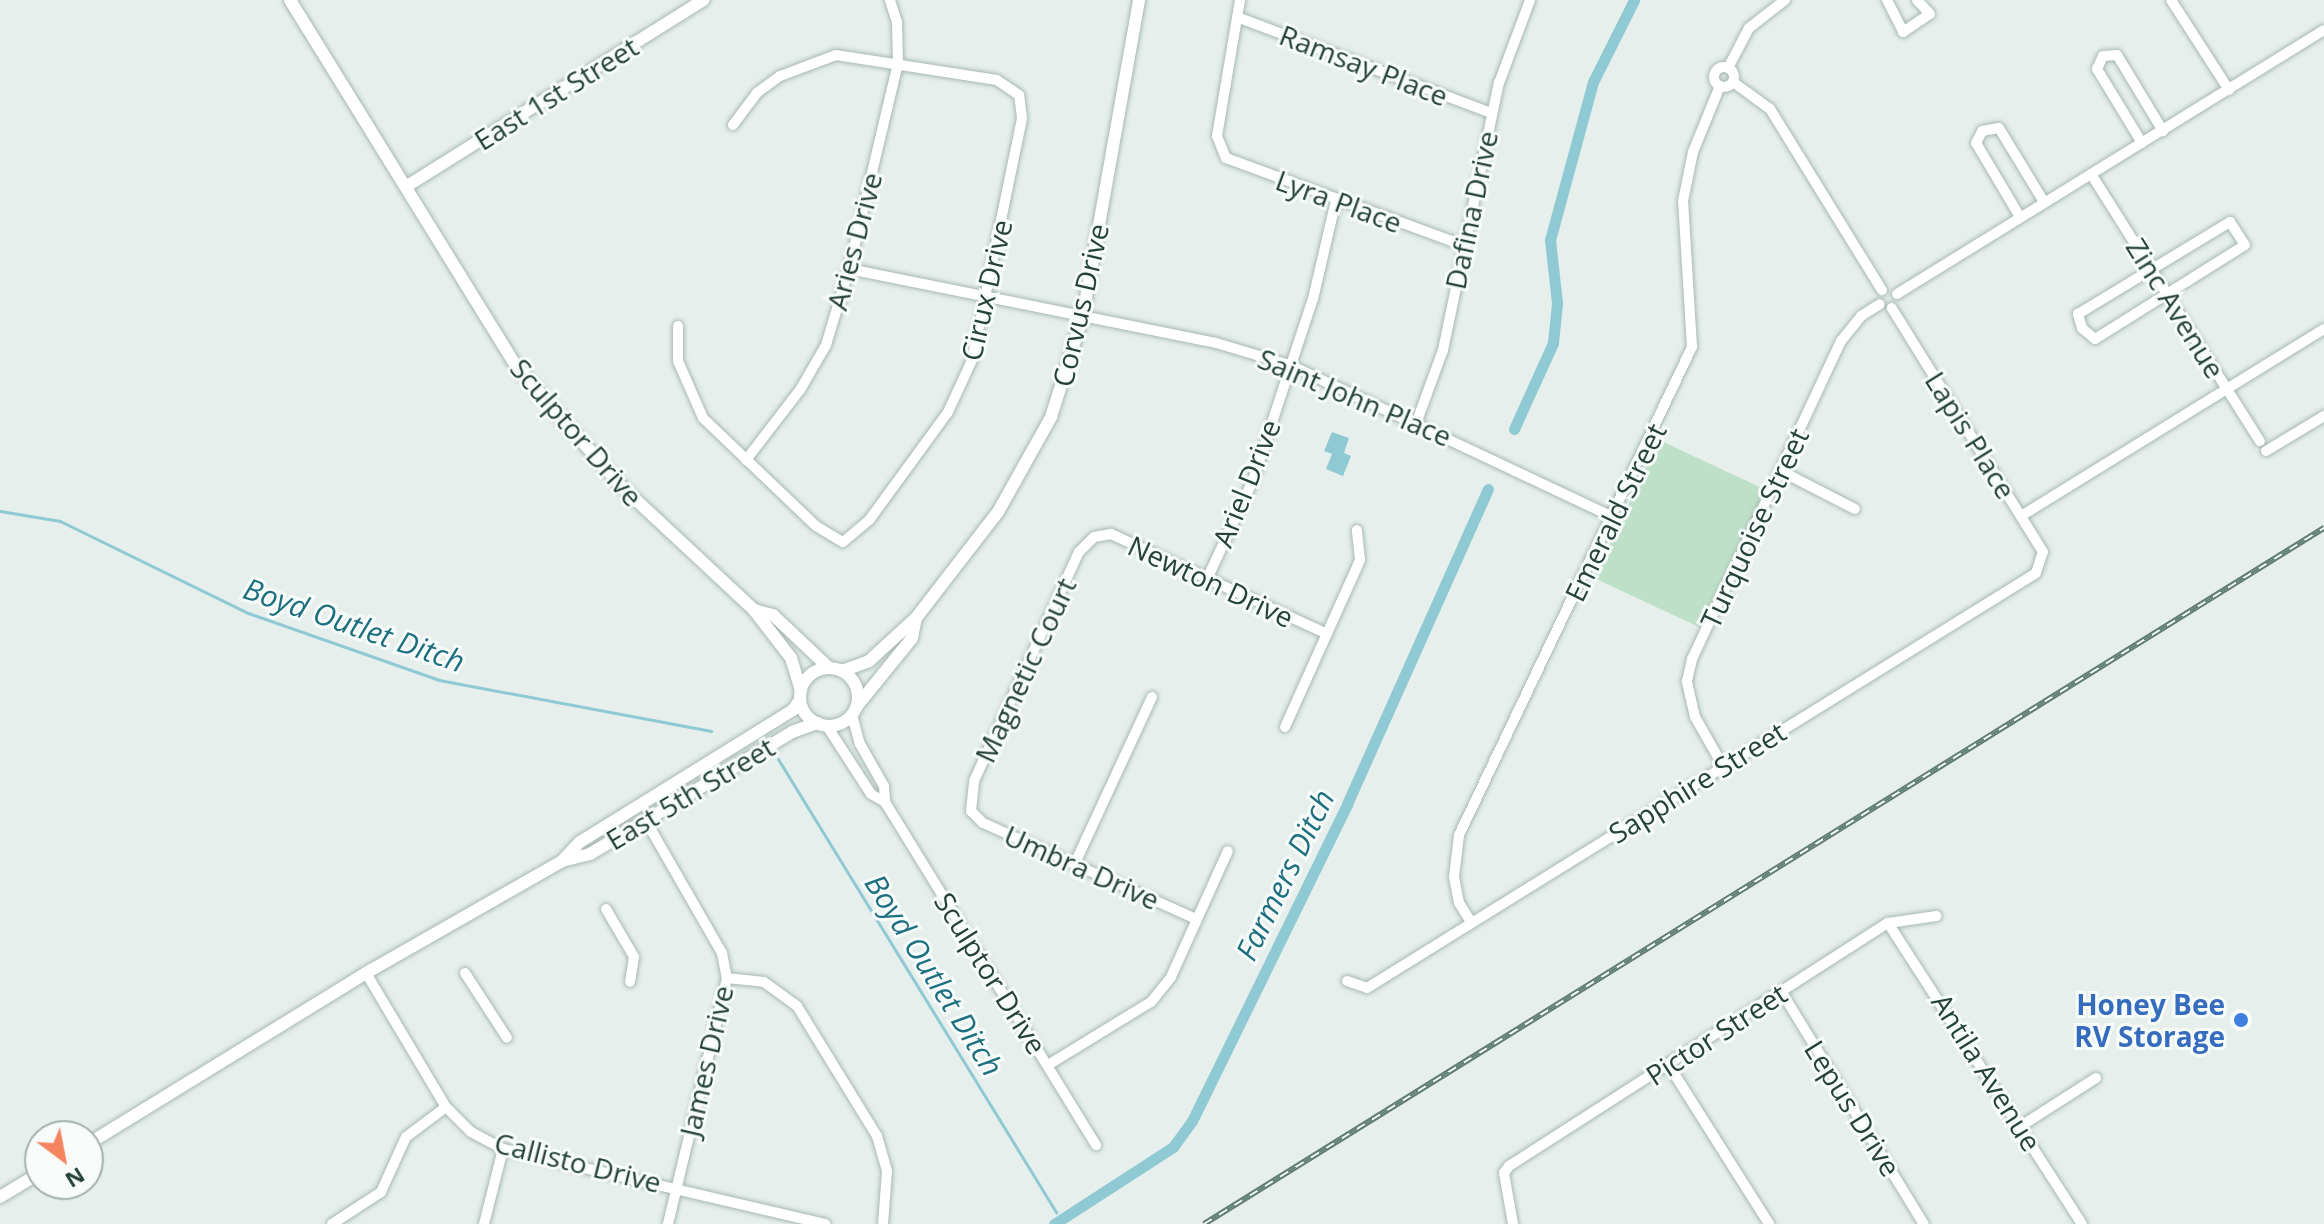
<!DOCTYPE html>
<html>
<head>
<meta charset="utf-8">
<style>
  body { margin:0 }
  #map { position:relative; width:2324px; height:1224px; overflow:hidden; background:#e6efeb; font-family:"Open Sans",sans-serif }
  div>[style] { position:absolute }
  .green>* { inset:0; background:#bfe0c8 }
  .water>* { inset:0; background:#8ec9d4 }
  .stream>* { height:3px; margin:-1.5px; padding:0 1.5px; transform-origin:1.5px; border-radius:1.5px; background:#8ec9d4 }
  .canal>* { height:11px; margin:-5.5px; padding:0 5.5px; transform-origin:5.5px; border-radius:5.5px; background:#8ec9d4 }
  .roads { filter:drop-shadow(0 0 2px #a8b8b2) drop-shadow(0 0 2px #a8b8b2) }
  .minor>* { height:10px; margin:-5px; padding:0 5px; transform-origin:5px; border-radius:5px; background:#fff }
  .minor>.ring { margin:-5px; padding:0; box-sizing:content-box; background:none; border:10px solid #fff; border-radius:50% }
  .tertiary>* { height:12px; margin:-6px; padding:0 6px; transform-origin:6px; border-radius:6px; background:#fff }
  .tertiary>.ring { margin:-6px; padding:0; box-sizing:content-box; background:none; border:12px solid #fff; border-radius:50% }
  .rail>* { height:6px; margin-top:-3px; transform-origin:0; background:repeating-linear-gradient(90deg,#f7fbf9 0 9px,#5f7d75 0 18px); box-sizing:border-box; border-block:2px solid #5f7d75 }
  .dots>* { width:22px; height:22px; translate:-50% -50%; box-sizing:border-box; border:4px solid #f7fbf9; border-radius:50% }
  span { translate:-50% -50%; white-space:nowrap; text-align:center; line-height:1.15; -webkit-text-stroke:6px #f7fbf9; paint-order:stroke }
  .street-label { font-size:28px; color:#24423a }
  .shop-label { font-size:28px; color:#366cbe; font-weight:700 }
  .right { translate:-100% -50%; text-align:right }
  .water-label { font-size:30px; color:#1c6f80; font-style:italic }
  .north { position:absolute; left:24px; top:1120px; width:80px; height:80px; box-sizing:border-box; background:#f7fbf9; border:2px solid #a3b1ad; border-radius:50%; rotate:148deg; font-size:22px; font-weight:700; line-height:32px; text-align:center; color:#24423a }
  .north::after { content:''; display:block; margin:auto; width:28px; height:36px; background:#f4845f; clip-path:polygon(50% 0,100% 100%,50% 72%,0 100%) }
</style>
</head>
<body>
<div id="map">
  <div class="green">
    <i style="clip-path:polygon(1659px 440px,1766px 490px,1701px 628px,1594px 578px)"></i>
  </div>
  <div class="water">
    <i style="clip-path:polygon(1332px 432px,1349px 438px,1344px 453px,1351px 456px,1343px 476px,1326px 469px,1332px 454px,1324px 451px)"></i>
  </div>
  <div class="stream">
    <i style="left:0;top:511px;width:61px;rotate:9.5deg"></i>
    <i style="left:60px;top:521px;width:209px;rotate:26.1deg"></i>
    <i style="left:248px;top:613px;width:202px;rotate:19.3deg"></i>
    <i style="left:439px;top:680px;width:277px;rotate:10.6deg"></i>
    <i style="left:778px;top:759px;width:532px;rotate:58.46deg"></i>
  </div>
  <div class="canal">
    <i style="left:1514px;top:429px;width:94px;rotate:-65.6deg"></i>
    <i style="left:1553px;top:343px;width:40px;rotate:-84.3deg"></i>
    <i style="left:1557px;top:303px;width:63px;rotate:-96.3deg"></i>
    <i style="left:1550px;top:240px;width:164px;rotate:-74.8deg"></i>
    <i style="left:1593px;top:82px;width:92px;rotate:-63.4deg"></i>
    <i style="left:1054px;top:1224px;width:142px;rotate:-32.9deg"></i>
    <i style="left:1173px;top:1147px;width:32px;rotate:-54deg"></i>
    <i style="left:1192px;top:1121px;width:353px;rotate:-63.9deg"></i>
    <i style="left:1347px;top:804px;width:345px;rotate:-65.9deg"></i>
  </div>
  <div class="roads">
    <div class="minor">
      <i style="left:1240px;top:0;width:138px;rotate:99.6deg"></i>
      <i style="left:1217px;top:136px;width:24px;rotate:68deg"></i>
      <i style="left:1226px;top:158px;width:252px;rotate:20.2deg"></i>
      <i style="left:1887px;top:0;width:36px;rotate:63deg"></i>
      <i style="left:1903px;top:32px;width:32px;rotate:-34deg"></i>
      <i style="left:1930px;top:14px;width:19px;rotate:-133deg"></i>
      <i style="left:2171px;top:0;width:107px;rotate:57.2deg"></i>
      <i style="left:1237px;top:17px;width:272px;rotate:20.7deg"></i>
      <i class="ring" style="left:1714px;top:67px;width:10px;height:10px"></i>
      <i style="left:1728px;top:68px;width:45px;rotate:-62.3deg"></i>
      <i style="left:1749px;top:28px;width:46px;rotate:-37.9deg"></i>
      <i style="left:1733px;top:82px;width:46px;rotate:36.1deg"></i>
      <i style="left:1770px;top:109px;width:213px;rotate:58.3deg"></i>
      <i style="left:2142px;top:143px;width:87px;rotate:-121.3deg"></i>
      <i style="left:2097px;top:69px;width:14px;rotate:-65deg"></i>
      <i style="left:2103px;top:56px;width:14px;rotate:-4deg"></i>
      <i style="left:2117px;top:55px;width:89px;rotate:58.8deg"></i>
      <i style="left:2091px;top:174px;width:316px;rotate:57.7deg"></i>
      <i style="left:2020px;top:217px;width:86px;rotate:-120.7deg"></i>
      <i style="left:1976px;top:143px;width:13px;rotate:-63deg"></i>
      <i style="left:1982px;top:131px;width:17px;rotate:-10deg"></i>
      <i style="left:1999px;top:128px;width:87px;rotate:58.7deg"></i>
      <i style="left:2230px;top:222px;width:27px;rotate:57deg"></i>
      <i style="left:2245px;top:245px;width:177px;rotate:147.9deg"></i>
      <i style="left:2095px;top:339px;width:17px;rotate:-140deg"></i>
      <i style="left:2082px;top:328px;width:15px;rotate:-106deg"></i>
      <i style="left:2078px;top:314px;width:178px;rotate:-31.2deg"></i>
      <i style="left:849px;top:269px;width:374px;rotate:11.4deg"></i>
      <i style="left:1216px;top:343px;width:77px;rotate:16.6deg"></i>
      <i style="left:1290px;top:365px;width:355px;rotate:25.2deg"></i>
      <i style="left:1897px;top:294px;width:502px;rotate:-31.73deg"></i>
      <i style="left:678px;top:326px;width:35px;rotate:90deg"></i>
      <i style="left:678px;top:361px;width:62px;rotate:66.3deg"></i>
      <i style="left:703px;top:418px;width:156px;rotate:43.7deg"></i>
      <i style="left:816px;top:526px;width:31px;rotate:31deg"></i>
      <i style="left:843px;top:542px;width:35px;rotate:-40deg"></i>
      <i style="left:870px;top:519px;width:132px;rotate:-53.9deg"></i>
      <i style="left:948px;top:412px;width:57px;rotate:-65.2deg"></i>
      <i style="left:972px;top:360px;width:247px;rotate:-78.3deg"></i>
      <i style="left:1022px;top:118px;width:23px;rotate:-97deg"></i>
      <i style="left:1019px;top:95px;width:27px;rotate:-146deg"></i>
      <i style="left:997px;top:80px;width:163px;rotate:-171.2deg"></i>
      <i style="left:836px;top:55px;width:60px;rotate:159.4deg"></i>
      <i style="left:780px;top:76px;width:29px;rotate:144deg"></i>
      <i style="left:757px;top:93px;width:40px;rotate:127deg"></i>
      <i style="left:1417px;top:421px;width:76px;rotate:-69.9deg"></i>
      <i style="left:1443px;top:350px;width:273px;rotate:-78.2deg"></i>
      <i style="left:1499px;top:83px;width:89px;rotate:-69.5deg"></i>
      <i style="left:2266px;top:451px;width:68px;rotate:-31.1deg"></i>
      <i style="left:746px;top:460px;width:88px;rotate:-52.4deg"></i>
      <i style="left:800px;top:390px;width:52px;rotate:-60deg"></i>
      <i style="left:826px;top:345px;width:79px;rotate:-73.2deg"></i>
      <i style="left:849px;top:269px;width:212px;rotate:-76.6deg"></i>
      <i style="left:898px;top:63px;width:41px;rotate:-91.4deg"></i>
      <i style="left:897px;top:22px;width:23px;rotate:-108deg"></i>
      <i style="left:1781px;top:471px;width:83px;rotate:27.2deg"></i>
      <i style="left:2021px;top:516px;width:356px;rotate:-31.7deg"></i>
      <i style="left:1206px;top:581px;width:111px;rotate:-65deg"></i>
      <i style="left:1253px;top:480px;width:191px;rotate:-71.7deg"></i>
      <i style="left:1313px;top:299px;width:102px;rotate:-76.9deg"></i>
      <i style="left:852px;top:715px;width:30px;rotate:75deg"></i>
      <i style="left:860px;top:744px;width:48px;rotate:60.3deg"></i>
      <i style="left:884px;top:786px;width:16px;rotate:86deg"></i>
      <i style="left:885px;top:802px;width:403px;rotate:58.4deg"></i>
      <i style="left:827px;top:726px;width:81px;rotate:57.1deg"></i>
      <i style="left:871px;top:794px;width:16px;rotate:30deg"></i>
      <i style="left:1285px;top:727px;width:183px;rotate:-65.8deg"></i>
      <i style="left:1360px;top:560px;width:30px;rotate:-96deg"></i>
      <i style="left:1723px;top:766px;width:56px;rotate:-119.7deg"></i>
      <i style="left:1695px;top:717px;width:37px;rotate:-103deg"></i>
      <i style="left:1687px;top:681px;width:23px;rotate:-77deg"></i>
      <i style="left:1692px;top:659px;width:351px;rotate:-64.9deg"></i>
      <i style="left:1841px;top:341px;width:32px;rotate:-51deg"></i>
      <i style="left:1861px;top:316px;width:22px;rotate:-32deg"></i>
      <i style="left:646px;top:821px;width:152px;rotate:60.1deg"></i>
      <i style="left:722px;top:953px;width:25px;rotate:79deg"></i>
      <i style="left:727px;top:978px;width:253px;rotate:103.5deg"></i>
      <i style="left:1075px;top:863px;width:183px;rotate:-65.1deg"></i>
      <i style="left:606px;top:909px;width:56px;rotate:59.7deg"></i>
      <i style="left:634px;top:957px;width:25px;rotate:99deg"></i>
      <i style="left:1196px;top:919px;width:234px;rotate:-155.7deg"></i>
      <i style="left:983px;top:823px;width:17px;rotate:-135deg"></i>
      <i style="left:971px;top:811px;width:30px;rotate:-84deg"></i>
      <i style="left:974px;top:781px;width:252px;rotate:-65.4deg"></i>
      <i style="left:1079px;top:552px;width:21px;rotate:-45deg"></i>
      <i style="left:1094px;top:537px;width:17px;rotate:-10deg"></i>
      <i style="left:1111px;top:534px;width:238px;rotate:24.8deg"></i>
      <i style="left:1471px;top:922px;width:22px;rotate:-122deg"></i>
      <i style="left:1459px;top:903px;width:26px;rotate:-101deg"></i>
      <i style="left:1454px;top:877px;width:42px;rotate:-83.2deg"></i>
      <i style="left:1459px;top:835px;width:541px;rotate:-64.48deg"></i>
      <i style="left:1692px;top:347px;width:146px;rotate:-93.5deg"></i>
      <i style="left:1683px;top:201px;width:50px;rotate:-78.5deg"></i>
      <i style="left:1693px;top:152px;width:71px;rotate:-67.8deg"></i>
      <i style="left:1888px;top:923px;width:358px;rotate:57.2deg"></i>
      <i style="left:366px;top:973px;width:156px;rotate:59.2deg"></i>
      <i style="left:446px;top:1107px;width:35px;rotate:45deg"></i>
      <i style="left:471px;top:1132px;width:36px;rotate:28deg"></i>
      <i style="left:503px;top:1149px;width:331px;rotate:13.1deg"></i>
      <i style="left:465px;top:973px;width:77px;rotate:57.1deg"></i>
      <i style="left:727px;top:978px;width:37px;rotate:6deg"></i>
      <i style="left:764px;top:982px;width:41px;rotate:36deg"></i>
      <i style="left:797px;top:1006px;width:153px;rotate:58.4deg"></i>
      <i style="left:877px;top:1136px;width:36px;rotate:74deg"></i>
      <i style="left:887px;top:1171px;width:53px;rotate:94.3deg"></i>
      <i style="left:1347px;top:981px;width:21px;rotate:19deg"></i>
      <i style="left:1367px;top:988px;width:787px;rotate:-31.81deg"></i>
      <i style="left:2036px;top:573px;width:22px;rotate:-72deg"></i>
      <i style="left:2043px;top:552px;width:287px;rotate:-121.8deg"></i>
      <i style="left:1781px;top:991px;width:273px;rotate:58.5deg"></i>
      <i style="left:1668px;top:1064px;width:189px;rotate:57.7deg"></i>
      <i style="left:1048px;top:1065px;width:121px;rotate:-31.5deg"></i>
      <i style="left:1151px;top:1002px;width:32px;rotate:-51deg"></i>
      <i style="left:1171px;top:977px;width:138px;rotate:-65.7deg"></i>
      <i style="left:2021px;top:1126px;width:89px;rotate:-32.6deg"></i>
      <i style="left:332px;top:1224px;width:59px;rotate:-33.1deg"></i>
      <i style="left:381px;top:1192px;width:60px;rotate:-65.6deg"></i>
      <i style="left:406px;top:1137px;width:50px;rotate:-36.9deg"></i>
      <i style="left:484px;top:1224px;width:77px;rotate:-75.8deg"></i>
      <i style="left:1513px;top:1224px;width:52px;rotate:-100deg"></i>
      <i style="left:1504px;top:1173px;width:9px;rotate:-54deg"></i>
      <i style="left:1509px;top:1166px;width:450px;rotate:-32.7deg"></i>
      <i style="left:1888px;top:923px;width:49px;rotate:-8.3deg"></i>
    </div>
    <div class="tertiary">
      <i style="left:290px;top:0;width:430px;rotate:58.3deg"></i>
      <i style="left:516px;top:366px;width:158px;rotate:48.8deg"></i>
      <i style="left:620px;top:485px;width:183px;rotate:43deg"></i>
      <i style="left:754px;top:610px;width:61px;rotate:52.4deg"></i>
      <i style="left:791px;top:658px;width:34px;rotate:73deg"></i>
      <i style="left:407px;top:186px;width:350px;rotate:-32.1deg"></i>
      <i style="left:754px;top:610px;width:20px;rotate:15deg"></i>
      <i style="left:773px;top:615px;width:77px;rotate:43.4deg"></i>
      <i class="ring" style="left:800px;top:668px;width:46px;height:46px"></i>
      <i style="left:842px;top:671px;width:29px;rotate:-20deg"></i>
      <i style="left:869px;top:661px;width:64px;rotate:-42.5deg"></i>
      <i style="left:916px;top:618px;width:134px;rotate:-52.3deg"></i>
      <i style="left:998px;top:512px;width:109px;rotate:-60.8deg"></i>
      <i style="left:1051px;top:417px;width:107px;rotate:-72.6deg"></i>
      <i style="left:1083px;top:315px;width:320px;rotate:-79.9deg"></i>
      <i style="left:857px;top:706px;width:87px;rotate:-51deg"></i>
      <i style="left:912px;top:638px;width:20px;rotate:-79deg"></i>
      <i style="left:562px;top:861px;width:26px;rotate:-47deg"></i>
      <i style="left:580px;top:842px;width:251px;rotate:-31.8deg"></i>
      <i style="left:793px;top:710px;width:12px;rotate:-55deg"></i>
      <i style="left:88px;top:1144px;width:326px;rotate:-31.6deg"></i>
      <i style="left:366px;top:973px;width:226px;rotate:-29.7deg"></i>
      <i style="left:562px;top:861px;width:29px;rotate:-14deg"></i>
      <i style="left:590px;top:854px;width:236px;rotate:-31.1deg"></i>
      <i style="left:792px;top:732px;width:27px;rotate:-20deg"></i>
      <i style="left:0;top:1197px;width:47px;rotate:-31deg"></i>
    </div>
  </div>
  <div class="rail">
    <i style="left:1204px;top:1224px;width:1319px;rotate:-31.86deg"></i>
  </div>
  <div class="dots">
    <i style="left:2241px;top:1020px;background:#3f7fe0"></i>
  </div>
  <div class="street-label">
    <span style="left:1364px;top:65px;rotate:21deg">Ramsay Place</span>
    <span style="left:556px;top:93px;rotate:-32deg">East 1st Street</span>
    <span style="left:1339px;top:201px;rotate:20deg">Lyra Place</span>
    <span style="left:1471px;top:210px;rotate:-78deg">Dafina Drive</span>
    <span style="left:854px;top:241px;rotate:-75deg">Aries Drive</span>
    <span style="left:986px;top:290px;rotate:-77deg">Cirux Drive</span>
    <span style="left:1080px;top:305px;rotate:-77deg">Corvus Drive</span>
    <span style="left:2176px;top:308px;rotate:58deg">Zinc Avenue</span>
    <span style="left:1355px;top:397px;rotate:23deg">Saint John Place</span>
    <span style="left:577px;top:432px;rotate:49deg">Sculptor Drive</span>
    <span style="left:1971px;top:435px;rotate:58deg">Lapis Place</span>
    <span style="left:1246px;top:483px;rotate:-68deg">Ariel Drive</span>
    <span style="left:1615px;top:512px;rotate:-64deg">Emerald Street</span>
    <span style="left:1754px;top:528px;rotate:-65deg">Turquoise Street</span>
    <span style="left:1211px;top:581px;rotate:25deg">Newton Drive</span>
    <span style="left:1025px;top:670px;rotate:-65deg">Magnetic Court</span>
    <span style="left:1697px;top:782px;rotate:-32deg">Sapphire Street</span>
    <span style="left:690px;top:793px;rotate:-31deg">East 5th Street</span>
    <span style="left:1082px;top:867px;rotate:24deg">Umbra Drive</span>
    <span style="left:991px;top:973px;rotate:58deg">Sculptor Drive</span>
    <span style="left:1716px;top:1034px;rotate:-33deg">Pictor Street</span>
    <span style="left:706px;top:1061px;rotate:-77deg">James Drive</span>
    <span style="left:1987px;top:1072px;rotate:58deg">Antila Avenue</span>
    <span style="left:1853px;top:1108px;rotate:58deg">Lepus Drive</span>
    <span style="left:578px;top:1162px;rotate:14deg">Callisto Drive</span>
  </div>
  <div class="shop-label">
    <span class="right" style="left:2225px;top:1020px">Honey Bee<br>RV Storage</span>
  </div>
  <div class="water-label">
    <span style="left:354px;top:625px;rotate:19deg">Boyd Outlet Ditch</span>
    <span style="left:1285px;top:875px;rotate:-64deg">Farmers Ditch</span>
    <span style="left:934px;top:975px;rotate:58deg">Boyd Outlet Ditch</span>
  </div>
  <div class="north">N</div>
</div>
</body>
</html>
